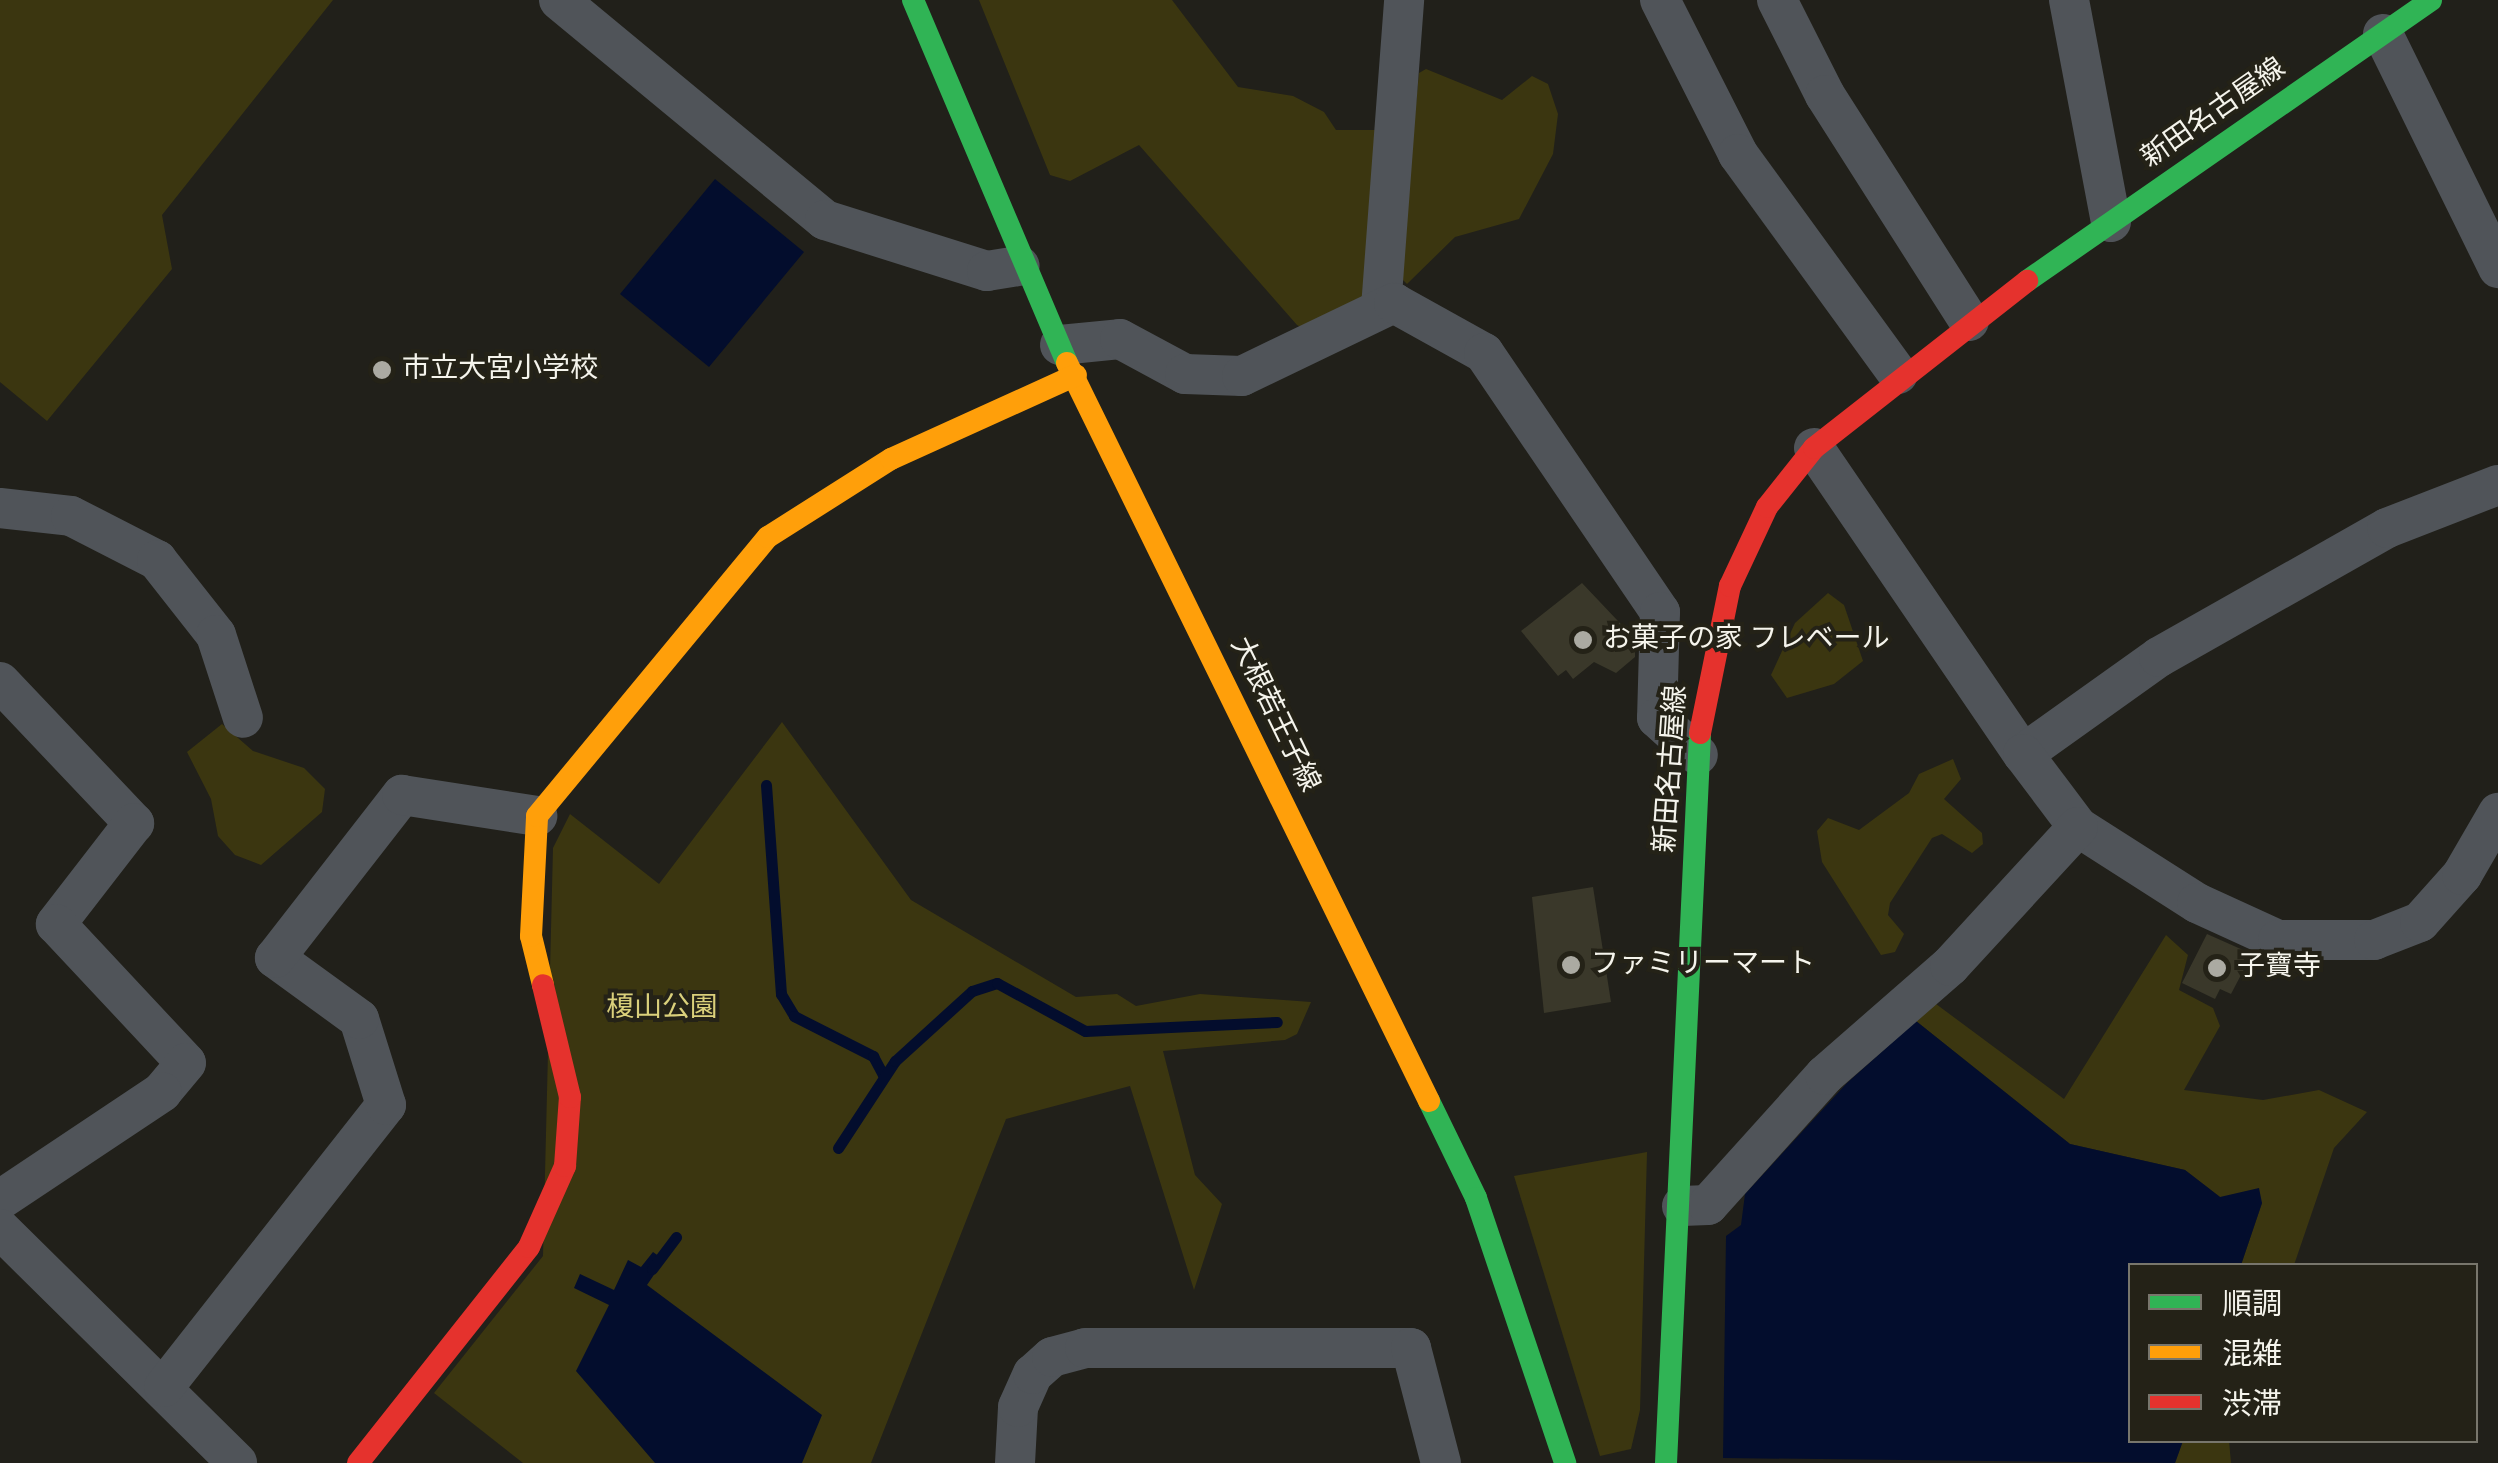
<!DOCTYPE html>
<html>
<head>
<meta charset="utf-8">
<style>
  body { margin:0 }
  #map { position:relative; width:2498px; height:1463px; overflow:hidden; background:#21201a; font-family:Overpass,"Noto Sans JP",sans-serif }
  div>[style] { position:absolute }
  .green>* { inset:0; background:#3b3610 }
  .water>* { inset:0; background:#030d2d }
  .stream>* { height:11px; margin:-5.5px; padding:0 5.5px; transform-origin:5.5px; border-radius:5.5px; background:#030d2d }
  .building>* { inset:0; background:#3a382a }
  .street>* { height:40px; margin:-20px; padding:0 20px; transform-origin:20px; border-radius:20px; background:#505459 }
  .fast>* { height:22px; margin:-11px; padding:0 11px; transform-origin:11px; border-radius:11px; background:#30b455 }
  .slow>* { height:22px; margin:-11px; padding:0 11px; transform-origin:11px; border-radius:11px; background:#ff9f0a }
  .jam>* { height:22px; margin:-11px; padding:0 11px; transform-origin:11px; border-radius:11px; background:#e5322d }
  .dots>* { width:28px; height:28px; translate:-50% -50%; box-sizing:border-box; border:5px solid #242217; border-radius:50% }
  span { translate:-50% -50%; white-space:nowrap; text-align:center; line-height:1.15; -webkit-text-stroke:8px #242217; paint-order:stroke }
  .street-label { font-size:28px; color:#f5f4ec }
  .poi-label { font-size:28px; color:#f5f4ec }
  .left { translate:0 -50%; text-align:left }
  .park-label { font-size:28px; color:#dad07b }
  .legend { position:absolute; left:2128px; top:1263px; width:350px; height:180px; box-sizing:border-box; background:#242217; border:2px solid #78766c; margin:0; padding:12px 18px; list-style:none; font-size:30px; color:#f5f4ec }
  .legend li { display:flex; align-items:center; gap:20px; height:50px }
  .legend b { width:50px; border:2px solid #78766c }
</style>
</head>
<body>
<div id="map">
  <div class="green">
    <i style="clip-path:polygon(0 0,333px 0,162px 215px,172px 269px,47px 421px,0 382px)"></i>
    <i style="clip-path:polygon(979px 0,1172px 0,1238px 87px,1293px 96px,1324px 112px,1336px 130px,1391px 130px,1371px 307px,1310px 332px,1297px 325px,1139px 145px,1070px 181px,1050px 175px)"></i>
    <i style="clip-path:polygon(1426px 69px,1502px 100px,1532px 76px,1548px 84px,1558px 114px,1553px 154px,1519px 219px,1455px 237px,1407px 284px,1399px 276px,1419px 73px)"></i>
    <i style="clip-path:polygon(1828px 593px,1844px 605px,1863px 661px,1834px 684px,1787px 698px,1771px 675px,1795px 623px)"></i>
    <i style="clip-path:polygon(782px 722px,911px 900px,1076px 997px,1117px 994px,1136px 1006px,1200px 994px,1311px 1002px,1297px 1034px,1285px 1040px,1163px 1051px,1195px 1175px,1222px 1204px,1194px 1290px,1130px 1086px,1006px 1119px,871px 1463px,523px 1463px,434px 1393px,543px 1256px,553px 848px,570px 814px,659px 884px)"></i>
    <i style="clip-path:polygon(222px 724px,253px 751px,304px 768px,325px 789px,322px 812px,261px 865px,235px 855px,218px 836px,211px 799px,187px 752px)"></i>
    <i style="clip-path:polygon(1953px 759px,1961px 779px,1944px 799px,1982px 833px,1983px 844px,1972px 853px,1942px 834px,1932px 838px,1890px 903px,1888px 915px,1904px 934px,1895px 952px,1881px 955px,1822px 862px,1817px 831px,1828px 818px,1859px 830px,1909px 793px,1919px 774px)"></i>
    <i style="clip-path:polygon(2166px 935px,2188px 955px,2179px 990px,2213px 1008px,2220px 1026px,2184px 1090px,2263px 1100px,2319px 1090px,2367px 1112px,2334px 1148px,2294px 1265px,2241px 1265px,2262px 1203px,2220px 1197px,2185px 1170px,2070px 1144px,1916px 1021px,1932px 1001px,2064px 1099px)"></i>
    <i style="clip-path:polygon(1647px 1152px,1640px 1410px,1631px 1449px,1600px 1456px,1514px 1176px)"></i>
    <i style="clip-path:polygon(2183px 1440px,2229px 1441px,2231px 1463px,2175px 1463px)"></i>
  </div>
  <div class="water">
    <i style="clip-path:polygon(715px 179px,804px 252px,709px 367px,620px 294px)"></i>
    <i style="clip-path:polygon(1916px 1021px,2070px 1144px,2185px 1170px,2220px 1197px,2259px 1188px,2262px 1203px,2241px 1265px,2130px 1266px,2130px 1440px,2183px 1441px,2175px 1463px,1723px 1458px,1726px 1236px,1741px 1225px,1745px 1194px,1847px 1083px)"></i>
    <i style="clip-path:polygon(653px 1252px,664px 1260px,647px 1285px,822px 1415px,802px 1463px,655px 1463px,576px 1371px,609px 1305px,574px 1288px,580px 1274px,614px 1290px,628px 1260px,641px 1267px)"></i>
  </div>
  <div class="stream">
    <i style="left:766px;top:785px;width:210px;rotate:85.9deg"></i>
    <i style="left:781px;top:994px;width:26px;rotate:59deg"></i>
    <i style="left:794px;top:1016px;width:89px;rotate:26.9deg"></i>
    <i style="left:873px;top:1056px;width:21px;rotate:62deg"></i>
    <i style="left:838px;top:1148px;width:104px;rotate:-56.8deg"></i>
    <i style="left:895px;top:1061px;width:104px;rotate:-42.3deg"></i>
    <i style="left:972px;top:991px;width:26px;rotate:-18deg"></i>
    <i style="left:997px;top:983px;width:100px;rotate:28.6deg"></i>
    <i style="left:1085px;top:1031px;width:192px;rotate:-2.7deg"></i>
    <i style="left:652px;top:1269px;width:40px;rotate:-53deg"></i>
  </div>
  <div class="building">
    <i style="clip-path:polygon(1582px 583px,1635px 639px,1635px 657px,1616px 673px,1594px 662px,1573px 679px,1566px 670px,1558px 676px,1521px 631px)"></i>
    <i style="clip-path:polygon(1593px 887px,1611px 1002px,1544px 1013px,1532px 897px)"></i>
    <i style="clip-path:polygon(2207px 934px,2252px 954px,2231px 994px,2220px 989px,2215px 999px,2182px 983px)"></i>
  </div>
  <div class="street">
    <i style="left:559px;top:0;width:345px;rotate:39.6deg"></i>
    <i style="left:825px;top:220px;width:170px;rotate:17.5deg"></i>
    <i style="left:987px;top:271px;width:33px;rotate:-9deg"></i>
    <i style="left:1660px;top:0;width:173px;rotate:63.1deg"></i>
    <i style="left:1738px;top:154px;width:272px;rotate:54deg"></i>
    <i style="left:1777px;top:0;width:106px;rotate:63.2deg"></i>
    <i style="left:1825px;top:95px;width:268px;rotate:57.5deg"></i>
    <i style="left:2069px;top:0;width:226px;rotate:79.3deg"></i>
    <i style="left:2383px;top:34px;width:261px;rotate:63.8deg"></i>
    <i style="left:1381px;top:308px;width:309px;rotate:-85.7deg"></i>
    <i style="left:1060px;top:345px;width:60px;rotate:-5.7deg"></i>
    <i style="left:1120px;top:339px;width:74px;rotate:28.3deg"></i>
    <i style="left:1185px;top:374px;width:57px;rotate:2deg"></i>
    <i style="left:1242px;top:376px;width:169px;rotate:-25.7deg"></i>
    <i style="left:1394px;top:303px;width:103px;rotate:29.1deg"></i>
    <i style="left:1484px;top:353px;width:313px;rotate:55.8deg"></i>
    <i style="left:1660px;top:612px;width:106px;rotate:91.6deg"></i>
    <i style="left:1657px;top:718px;width:55px;rotate:42.1deg"></i>
    <i style="left:1814px;top:448px;width:371px;rotate:55.7deg"></i>
    <i style="left:2023px;top:754px;width:167px;rotate:-35.5deg"></i>
    <i style="left:2159px;top:657px;width:262px;rotate:-29.5deg"></i>
    <i style="left:2387px;top:528px;width:119px;rotate:-21.2deg"></i>
    <i style="left:0;top:508px;width:71px;rotate:6.4deg"></i>
    <i style="left:71px;top:516px;width:97px;rotate:27.1deg"></i>
    <i style="left:157px;top:560px;width:95px;rotate:51.8deg"></i>
    <i style="left:216px;top:635px;width:87px;rotate:72deg"></i>
    <i style="left:0;top:682px;width:195px;rotate:46.5deg"></i>
    <i style="left:134px;top:823px;width:128px;rotate:127.7deg"></i>
    <i style="left:56px;top:924px;width:190px;rotate:46.9deg"></i>
    <i style="left:186px;top:1063px;width:38px;rotate:130deg"></i>
    <i style="left:162px;top:1092px;width:195px;rotate:146.3deg"></i>
    <i style="left:2023px;top:754px;width:91px;rotate:53deg"></i>
    <i style="left:2078px;top:827px;width:141px;rotate:32.6deg"></i>
    <i style="left:2197px;top:903px;width:89px;rotate:24.6deg"></i>
    <i style="left:2278px;top:940px;width:96px"></i>
    <i style="left:2374px;top:940px;width:49px;rotate:-21.4deg"></i>
    <i style="left:2420px;top:922px;width:63px;rotate:-48.2deg"></i>
    <i style="left:2462px;top:875px;width:72px;rotate:-59.9deg"></i>
    <i style="left:1682px;top:1206px;width:26px;rotate:-2deg"></i>
    <i style="left:1708px;top:1205px;width:175px;rotate:-48deg"></i>
    <i style="left:1825px;top:1075px;width:166px;rotate:-41.1deg"></i>
    <i style="left:1950px;top:966px;width:189px;rotate:-47.4deg"></i>
    <i style="left:0;top:1229px;width:333px;rotate:44.6deg"></i>
    <i style="left:164px;top:1387px;width:359px;rotate:-51.8deg"></i>
    <i style="left:386px;top:1105px;width:90px;rotate:-107.4deg"></i>
    <i style="left:359px;top:1019px;width:104px;rotate:-144deg"></i>
    <i style="left:275px;top:958px;width:207px;rotate:-52.1deg"></i>
    <i style="left:402px;top:795px;width:137px;rotate:8.8deg"></i>
    <i style="left:1015px;top:1463px;width:56px;rotate:-86.9deg"></i>
    <i style="left:1018px;top:1407px;width:36px;rotate:-66deg"></i>
    <i style="left:1033px;top:1374px;width:25px;rotate:-42deg"></i>
    <i style="left:1052px;top:1357px;width:34px;rotate:-15deg"></i>
    <i style="left:1085px;top:1348px;width:326px"></i>
    <i style="left:1411px;top:1348px;width:119px;rotate:75.4deg"></i>
  </div>
  <div class="fast">
    <i style="left:913px;top:0;width:394px;rotate:67deg"></i>
    <i style="left:2027px;top:281px;width:492px;rotate:-34.8deg"></i>
    <i style="left:1429px;top:1101px;width:108px;rotate:64.1deg"></i>
    <i style="left:1476px;top:1198px;width:280px;rotate:71.4deg"></i>
    <i style="left:1666px;top:1463px;width:731px;rotate:-87.33deg"></i>
  </div>
  <div class="slow">
    <i style="left:1067px;top:363px;width:822px;rotate:63.87deg"></i>
    <i style="left:543px;top:985px;width:50px;rotate:-103.8deg"></i>
    <i style="left:531px;top:936px;width:120px;rotate:-87.1deg"></i>
    <i style="left:537px;top:816px;width:362px;rotate:-50.4deg"></i>
    <i style="left:768px;top:537px;width:146px;rotate:-32.4deg"></i>
    <i style="left:891px;top:459px;width:203px;rotate:-24.4deg"></i>
  </div>
  <div class="jam">
    <i style="left:1700px;top:733px;width:150px;rotate:-78.5deg"></i>
    <i style="left:1730px;top:586px;width:87px;rotate:-64.9deg"></i>
    <i style="left:1767px;top:507px;width:75px;rotate:-51.5deg"></i>
    <i style="left:1814px;top:448px;width:271px;rotate:-38.1deg"></i>
    <i style="left:358px;top:1463px;width:275px;rotate:-51.6deg"></i>
    <i style="left:529px;top:1247px;width:89px;rotate:-66deg"></i>
    <i style="left:565px;top:1166px;width:69px;rotate:-85.9deg"></i>
    <i style="left:570px;top:1097px;width:115px;rotate:-103.6deg"></i>
  </div>
  <div class="dots">
    <i style="left:382px;top:370px;background:#abaaa2"></i>
    <i style="left:1583px;top:640px;background:#abaaa2"></i>
    <i style="left:1571px;top:965px;background:#abaaa2"></i>
    <i style="left:2217px;top:968px;background:#abaaa2"></i>
  </div>
  <div class="street-label">
    <span style="left:2214px;top:114px;rotate:-35deg">新田名古屋線</span>
    <span style="left:1274px;top:715px;rotate:64deg">大根若王子線</span>
    <span style="left:1672px;top:769px;rotate:-86deg">新田名古屋線</span>
  </div>
  <div class="poi-label">
    <span class="left" style="left:402px;top:370px">市立大宮小学校</span>
    <span class="left" style="left:1603px;top:640px">お菓子の家 フレベール</span>
    <span class="left" style="left:1591px;top:965px">ファミリーマート</span>
    <span class="left" style="left:2237px;top:968px">子寶寺</span>
  </div>
  <div class="park-label">
    <span style="left:662px;top:1009px">榎山公園</span>
  </div>
  <ul class="legend">
  <li><b style="height:12px;background:#30b455"></b>順調</li>
  <li><b style="height:12px;background:#ff9f0a"></b>混雑</li>
  <li><b style="height:12px;background:#e5322d"></b>渋滞</li>
  </ul>
</div>
</body>
</html>
